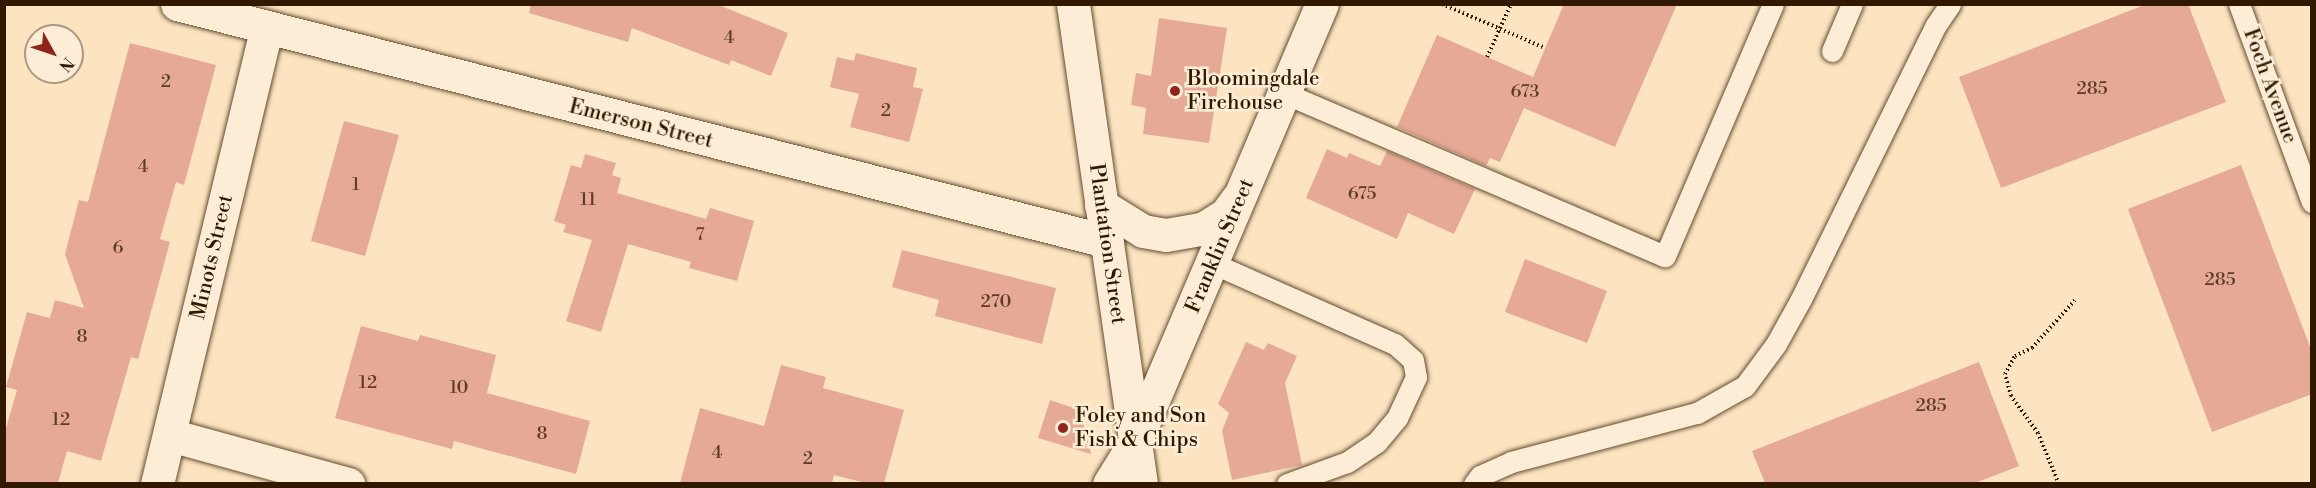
<!DOCTYPE html>
<html>
<head>
<meta charset="utf-8">
<style>
  body { margin:0 }
  #map { position:relative; width:2316px; height:488px; overflow:hidden; background:#fce4c0; font-family:"Libre Bodoni",serif }
  div>[style] { position:absolute }
  .building>* { inset:0; background:#e6a995 }
  .path>* { height:4px; margin-top:-2px; transform-origin:0; background:repeating-linear-gradient(90deg,#301900 0 1.5px,transparent 0 4.5px) }
  .roads { filter:drop-shadow(0 0 2px #634c30) drop-shadow(0 0 2px #634c30) }
  .service>* { height:21px; margin:-10.5px; padding:0 10.5px; transform-origin:10.5px; border-radius:10.5px; background:#fdedd6 }
  .minor>* { height:33px; margin:-16.5px; padding:0 16.5px; transform-origin:16.5px; border-radius:16.5px; background:#fdedd6 }
  .tertiary>* { height:33px; margin:-16.5px; padding:0 16.5px; transform-origin:16.5px; border-radius:16.5px; background:#fdedd6 }
  .secondary>* { height:33px; margin:-16.5px; padding:0 16.5px; transform-origin:16.5px; border-radius:16.5px; background:#fdedd6 }
  .dots>* { width:16px; height:16px; translate:-50% -50%; box-sizing:border-box; border:3px solid #fdedd6; border-radius:50% }
  span { translate:-50% -50%; white-space:nowrap; text-align:center; line-height:1.15; -webkit-text-stroke:5px #fdedd6; paint-order:stroke }
  .number-label { font-size:18px; color:#5e3d25 }
  .number-label span { -webkit-text-stroke-width:0 }
  .poi-label { font-size:21px; color:#301900 }
  .left { translate:0 -50%; text-align:left }
  .street-label { font-size:21px; color:#301900 }
  .frame { position:absolute; inset:0; border:6px solid #301900; pointer-events:none }
  .north { position:absolute; left:24px; top:24px; width:60px; height:60px; box-sizing:border-box; background:#fdedd6; border:2px solid #ab9880; border-radius:50%; rotate:130deg; font-size:16px; font-weight:700; line-height:24px; text-align:center; color:#301900 }
  .north::after { content:''; display:block; margin:auto; width:21px; height:27px; background:#8f2418; clip-path:polygon(50% 0,100% 100%,50% 72%,0 100%) }
</style>
</head>
<body>
<div id="map">
  <div class="building">
    <i style="clip-path:polygon(531px 4px,716px 4px,788px 33px,771px 76px,731px 60px,729px 65px,632px 28px,628px 42px,529px 13px)"></i>
    <i style="clip-path:polygon(1564px 4px,1677px 4px,1615px 147px,1524px 108px,1500px 162px,1490px 158px,1486px 166px,1397px 127px,1437px 35px,1533px 77px)"></i>
    <i style="clip-path:polygon(2147px 4px,2188px 4px,2226px 102px,2001px 188px,1959px 77px)"></i>
    <i style="clip-path:polygon(1159px 18px,1227px 28px,1209px 143px,1143px 134px,1146px 108px,1131px 105px,1136px 73px,1151px 76px)"></i>
    <i style="clip-path:polygon(130px 43px,216px 65px,184px 185px,176px 182px,160px 239px,170px 242px,138px 359px,131px 357px,101px 461px,67px 451px,58px 483px,4px 483px,4px 435px,17px 390px,6px 387px,27px 312px,50px 318px,55px 300px,84px 308px,65px 254px,79px 200px,88px 202px)"></i>
    <i style="clip-path:polygon(856px 53px,917px 68px,913px 87px,923px 89px,909px 142px,850px 127px,859px 94px,830px 87px,837px 57px,854px 61px)"></i>
    <i style="clip-path:polygon(344px 121px,399px 135px,365px 256px,311px 241px)"></i>
    <i style="clip-path:polygon(1327px 149px,1347px 158px,1349px 153px,1380px 166px,1387px 151px,1475px 189px,1454px 234px,1408px 213px,1397px 239px,1306px 198px)"></i>
    <i style="clip-path:polygon(585px 154px,616px 163px,612px 175px,621px 178px,617px 193px,706px 219px,710px 208px,754px 221px,737px 281px,689px 268px,691px 262px,628px 244px,601px 332px,566px 321px,592px 240px,563px 232px,566px 225px,554px 221px,571px 165px,581px 168px)"></i>
    <i style="clip-path:polygon(2241px 165px,2312px 352px,2312px 394px,2212px 432px,2128px 209px)"></i>
    <i style="clip-path:polygon(902px 250px,1056px 288px,1042px 344px,935px 316px,939px 300px,892px 287px)"></i>
    <i style="clip-path:polygon(1525px 259px,1607px 291px,1587px 343px,1505px 312px)"></i>
    <i style="clip-path:polygon(361px 326px,418px 341px,420px 335px,496px 355px,487px 393px,590px 421px,576px 474px,454px 441px,452px 449px,335px 418px)"></i>
    <i style="clip-path:polygon(1246px 342px,1264px 350px,1268px 343px,1297px 356px,1285px 383px,1302px 465px,1232px 480px,1222px 431px,1229px 413px,1218px 404px)"></i>
    <i style="clip-path:polygon(1979px 362px,2019px 466px,1975px 483px,1765px 483px,1752px 451px)"></i>
    <i style="clip-path:polygon(781px 365px,826px 377px,823px 388px,904px 410px,884px 483px,866px 483px,834px 475px,832px 483px,680px 483px,700px 408px,764px 426px)"></i>
    <i style="clip-path:polygon(1050px 400px,1080px 410px,1091px 454px,1038px 438px)"></i>
  </div>
  <div class="path">
    <i style="left:1442px;top:4px;width:112px;rotate:23.1deg"></i>
    <i style="left:1487px;top:57px;width:58px;rotate:-65.6deg"></i>
    <i style="left:2059px;top:484px;width:55px;rotate:-112.4deg"></i>
    <i style="left:2038px;top:433px;width:46px;rotate:-126.1deg"></i>
    <i style="left:2011px;top:396px;width:23px;rotate:-105deg"></i>
    <i style="left:2005px;top:374px;width:21px;rotate:-61deg"></i>
    <i style="left:2015px;top:356px;width:19px;rotate:-25deg"></i>
    <i style="left:2032px;top:348px;width:64px;rotate:-48.1deg"></i>
  </div>
  <div class="roads">
    <div class="service">
      <i style="left:2239px;top:4px;width:211px;rotate:69.8deg"></i>
      <i style="left:1832px;top:51px;width:51px;rotate:-66.9deg"></i>
      <i style="left:1284px;top:93px;width:414px;rotate:23.2deg"></i>
      <i style="left:1665px;top:256px;width:274px;rotate:-66.8deg"></i>
      <i style="left:1212px;top:263px;width:200px;rotate:23.9deg"></i>
      <i style="left:1395px;top:344px;width:24px;rotate:42deg"></i>
      <i style="left:1413px;top:360px;width:17px;rotate:80deg"></i>
      <i style="left:1416px;top:377px;width:45px;rotate:114.9deg"></i>
      <i style="left:1397px;top:418px;width:31px;rotate:130deg"></i>
      <i style="left:1377px;top:442px;width:36px;rotate:146deg"></i>
      <i style="left:1347px;top:462px;width:64px;rotate:159.9deg"></i>
      <i style="left:1474px;top:484px;width:10px;rotate:-53deg"></i>
      <i style="left:1480px;top:476px;width:34px;rotate:-24deg"></i>
      <i style="left:1511px;top:462px;width:192px;rotate:-14.8deg"></i>
      <i style="left:1697px;top:413px;width:55px;rotate:-29.4deg"></i>
      <i style="left:1745px;top:386px;width:52px;rotate:-53.6deg"></i>
      <i style="left:1776px;top:344px;width:51px;rotate:-60.9deg"></i>
      <i style="left:1801px;top:299px;width:305px;rotate:-63.8deg"></i>
      <i style="left:1936px;top:25px;width:25px;rotate:-56deg"></i>
    </div>
    <div class="minor">
      <i style="left:177px;top:4px;width:959px;rotate:14.31deg"></i>
      <i style="left:170px;top:435px;width:185px;rotate:15.4deg"></i>
      <i style="left:157px;top:484px;width:467px;rotate:-76.5deg"></i>
    </div>
    <div class="tertiary">
      <i style="left:1073px;top:4px;width:442px;rotate:81.9deg"></i>
      <i style="left:1135px;top:442px;width:49px;rotate:121.8deg"></i>
    </div>
    <div class="secondary">
      <i style="left:1101px;top:205px;width:49px;rotate:31.8deg"></i>
      <i style="left:1143px;top:231px;width:23px;rotate:10deg"></i>
      <i style="left:1166px;top:235px;width:39px;rotate:-10deg"></i>
      <i style="left:1204px;top:228px;width:26px;rotate:-32deg"></i>
      <i style="left:1226px;top:214px;width:19px;rotate:-54deg"></i>
      <i style="left:1141px;top:484px;width:42px;rotate:-98.1deg"></i>
      <i style="left:1135px;top:442px;width:476px;rotate:-66.9deg"></i>
    </div>
  </div>
  <div class="dots">
    <i style="left:1175px;top:91px;background:#8f2418"></i>
    <i style="left:1063px;top:428px;background:#8f2418"></i>
  </div>
  <div class="number-label">
    <span style="left:729px;top:38px">4</span>
    <span style="left:166px;top:82px">2</span>
    <span style="left:2092px;top:89px">285</span>
    <span style="left:1525px;top:92px">673</span>
    <span style="left:886px;top:111px">2</span>
    <span style="left:143px;top:167px">4</span>
    <span style="left:356px;top:185px">1</span>
    <span style="left:1362px;top:194px">675</span>
    <span style="left:588px;top:200px">11</span>
    <span style="left:700px;top:235px">7</span>
    <span style="left:118px;top:248px">6</span>
    <span style="left:2220px;top:280px">285</span>
    <span style="left:996px;top:302px">270</span>
    <span style="left:82px;top:337px">8</span>
    <span style="left:368px;top:383px">12</span>
    <span style="left:459px;top:388px">10</span>
    <span style="left:1931px;top:406px">285</span>
    <span style="left:61px;top:420px">12</span>
    <span style="left:542px;top:434px">8</span>
    <span style="left:717px;top:453px">4</span>
    <span style="left:808px;top:459px">2</span>
  </div>
  <div class="poi-label">
    <span class="left" style="left:1187px;top:91px">Bloomingdale<br>Firehouse</span>
    <span class="left" style="left:1075px;top:428px">Foley and Son<br>Fish &amp; Chips</span>
  </div>
  <div class="street-label">
    <span style="left:2270px;top:86px;rotate:70deg">Foch Avenue</span>
    <span style="left:641px;top:124px;rotate:14deg">Emerson Street</span>
    <span style="left:1107px;top:244px;rotate:82deg">Plantation Street</span>
    <span style="left:1220px;top:246px;rotate:-67deg">Franklin Street</span>
    <span style="left:212px;top:257px;rotate:-77deg">Minots Street</span>
  </div>
  <div class="frame"></div>
  <div class="north">N</div>
</div>
</body>
</html>
